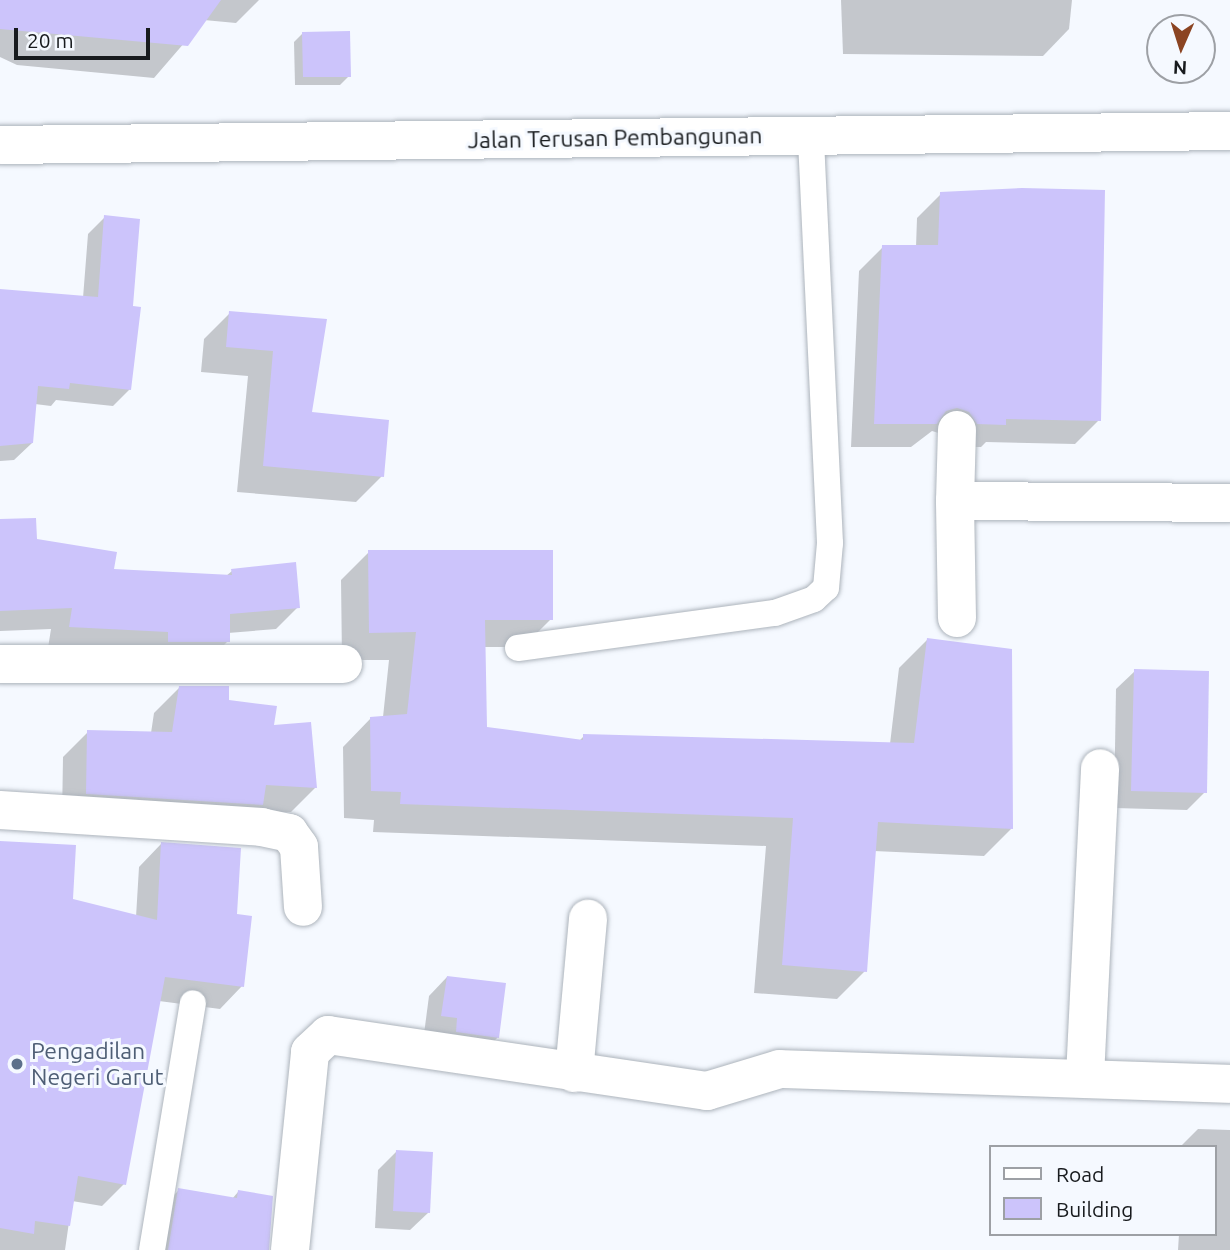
<!DOCTYPE html>
<html>
<head>
<meta charset="utf-8">
<style>
  body { margin:0 }
  #map { position:relative; width:1230px; height:1250px; overflow:hidden; background:#f5f9ff; font-family:Ubuntu,sans-serif }
  div>[style] { position:absolute }
  .shadow>* { inset:0; background:#0003 }
  .building>* { inset:0; background:#ccc4fb }
  .roads { filter:drop-shadow(0 0 2px #adb4bc) drop-shadow(0 0 2px #adb4bc) }
  .lane>* { height:26px; margin:-13px; padding:0 13px; transform-origin:13px; border-radius:13px; background:#fff }
  .street>* { height:38px; margin:-19px; padding:0 19px; transform-origin:19px; border-radius:19px; background:#fff }
  .secondary>* { height:38px; margin:-19px; padding:0 19px; transform-origin:19px; border-radius:19px; background:#fff }
  .dots>* { width:19px; height:19px; translate:-50% -50%; box-sizing:border-box; border:4px solid #f5f9ff; border-radius:50% }
  span { translate:-50% -50%; white-space:nowrap; text-align:center; line-height:1.15; -webkit-text-stroke:6px #f5f9ff; paint-order:stroke }
  .street-label { font-size:23px; color:#181b1e }
  .service-label { font-size:23px; color:#4e5e75 }
  .left { translate:0 -50%; text-align:left }
  .legend { position:absolute; left:989px; top:1145px; width:228px; height:91px; box-sizing:border-box; background:#f5f9ff; border:2px solid #9da0a5; margin:0; padding:9px 12px; list-style:none; font-size:21px; color:#181b1e }
  .legend li { display:flex; align-items:center; gap:14px; height:35px }
  .legend b { width:35px; border:2px solid #9da0a5 }
  .north { position:absolute; left:1146px; top:14px; width:70px; height:70px; box-sizing:border-box; background:#f5f9ff; border:2px solid #9da0a5; border-radius:50%; rotate:183deg; font-size:19px; font-weight:700; line-height:28px; text-align:center; color:#181b1e }
  .north::after { content:''; display:block; margin:auto; width:24px; height:32px; background:#8b4422; clip-path:polygon(50% 0,100% 100%,50% 72%,0 100%) }
  .scale { position:absolute; left:14px; top:28px; width:136px; height:32px; box-sizing:border-box; border:4px solid #181b1e; border-top:0; padding-left:9px; font-size:21px; line-height:24px; white-space:nowrap; color:#181b1e; -webkit-text-stroke:5px #f5f9ff; paint-order:stroke }
</style>
</head>
<body>
<div id="map">
  <div class="shadow">
    <i style="clip-path:polygon(0 0,259px 0,236px 23px,204px 20px,154px 78px,17px 65px,0 57px)"></i>
    <i style="clip-path:polygon(841px 0,1072px 0,1069px 29px,1043px 56px,843px 54px)"></i>
    <i style="clip-path:polygon(303px 33px,349px 76px,340px 85px,295px 85px,294px 42px)"></i>
    <i style="clip-path:polygon(941px 194px,1099px 420px,1075px 444px,986px 442px,981px 447px,954px 447px,945px 435px,932px 431px,911px 447px,851px 447px,859px 271px,883px 247px,916px 247px,917px 218px)"></i>
    <i style="clip-path:polygon(105px 217px,131px 307px,130px 389px,113px 406px,56px 400px,51px 406px,35px 404px,32px 443px,14px 460px,0 461px,0 291px,83px 298px,88px 234px)"></i>
    <i style="clip-path:polygon(230px 313px,325px 321px,310px 414px,382px 476px,356px 502px,237px 492px,248px 376px,201px 372px,204px 339px)"></i>
    <i style="clip-path:polygon(0 521px,35px 541px,112px 570px,226px 576px,232px 571px,298px 607px,276px 629px,228px 633px,228px 641px,206px 663px,48px 648px,51px 629px,0 631px)"></i>
    <i style="clip-path:polygon(369px 552px,551px 619px,523px 647px,484px 647px,485px 729px,579px 741px,584px 736px,890px 744px,899px 668px,927px 640px,1012px 828px,984px 856px,874px 851px,865px 971px,837px 999px,754px 993px,766px 846px,373px 832px,374px 820px,344px 818px,343px 747px,371px 718px,383px 717px,389px 660px,342px 660px,341px 580px)"></i>
    <i style="clip-path:polygon(1135px 671px,1205px 792px,1187px 810px,1114px 808px,1116px 689px)"></i>
    <i style="clip-path:polygon(179px 688px,228px 701px,316px 787px,291px 812px,62px 818px,63px 757px,88px 732px,151px 733px,154px 713px)"></i>
    <i style="clip-path:polygon(0 843px,71px 901px,136px 917px,139px 867px,161px 844px,235px 916px,242px 986px,220px 1009px,159px 1001px,124px 1184px,102px 1206px,72px 1201px,65px 1250px,0 1250px)"></i>
    <i style="clip-path:polygon(447px 977px,498px 1037px,480px 1056px,424px 1034px,429px 996px)"></i>
    <i style="clip-path:polygon(1198px 1129px,1230px 1130px,1230px 1250px,1178px 1250px,1179px 1234px,1214px 1234px,1214px 1147px,1180px 1147px)"></i>
    <i style="clip-path:polygon(396px 1152px,429px 1212px,410px 1230px,375px 1228px,378px 1170px)"></i>
    <i style="clip-path:polygon(179px 1190px,232px 1199px,238px 1192px,267px 1250px,154px 1250px,161px 1208px)"></i>
  </div>
  <div class="building">
    <i style="clip-path:polygon(0 0,221px 0,188px 46px,0 29px)"></i>
    <i style="clip-path:polygon(350px 31px,351px 77px,303px 77px,302px 32px)"></i>
    <i style="clip-path:polygon(1022px 188px,1105px 190px,1101px 421px,1006px 419px,1006px 425px,977px 424px,969px 412px,957px 408px,946px 411px,937px 424px,874px 424px,882px 245px,938px 245px,940px 192px)"></i>
    <i style="clip-path:polygon(104px 215px,140px 219px,133px 306px,141px 307px,131px 390px,70px 383px,69px 389px,38px 386px,33px 443px,0 446px,0 289px,98px 297px)"></i>
    <i style="clip-path:polygon(229px 311px,327px 319px,312px 412px,389px 420px,384px 477px,263px 466px,273px 351px,226px 347px)"></i>
    <i style="clip-path:polygon(36px 518px,37px 539px,117px 552px,114px 569px,232px 575px,231px 569px,296px 562px,300px 608px,230px 614px,230px 642px,168px 642px,168px 632px,69px 627px,72px 608px,0 611px,0 519px)"></i>
    <i style="clip-path:polygon(368px 550px,553px 550px,553px 620px,485px 620px,487px 727px,583px 740px,583px 734px,914px 743px,927px 638px,1012px 649px,1013px 829px,878px 822px,867px 972px,782px 965px,793px 818px,400px 804px,401px 792px,371px 791px,370px 717px,407px 714px,416px 632px,369px 633px)"></i>
    <i style="clip-path:polygon(1134px 669px,1209px 671px,1207px 793px,1131px 791px)"></i>
    <i style="clip-path:polygon(179px 686px,229px 686px,229px 700px,277px 706px,274px 725px,311px 722px,317px 788px,266px 785px,263px 805px,86px 794px,87px 730px,172px 732px)"></i>
    <i style="clip-path:polygon(0 841px,76px 845px,73px 899px,157px 920px,161px 842px,241px 848px,237px 914px,252px 916px,244px 987px,165px 977px,126px 1185px,78px 1176px,70px 1226px,35px 1221px,34px 1234px,0 1228px)"></i>
    <i style="clip-path:polygon(447px 976px,506px 983px,499px 1038px,456px 1032px,457px 1018px,441px 1016px)"></i>
    <i style="clip-path:polygon(396px 1150px,433px 1152px,430px 1213px,393px 1211px)"></i>
    <i style="clip-path:polygon(178px 1188px,237px 1198px,238px 1190px,273px 1196px,269px 1250px,168px 1250px)"></i>
  </div>
  <div class="roads">
    <div class="lane">
      <i style="left:518px;top:648px;width:259px;rotate:-7.8deg"></i>
      <i style="left:775px;top:613px;width:41px;rotate:-19.7deg"></i>
      <i style="left:814px;top:599px;width:16px;rotate:-43deg"></i>
      <i style="left:826px;top:588px;width:45px;rotate:-84.9deg"></i>
      <i style="left:830px;top:543px;width:407px;rotate:-92.7deg"></i>
      <i style="left:152px;top:1250px;width:250px;rotate:-80.6deg"></i>
    </div>
    <div class="street">
      <i style="left:955px;top:501px;width:71px;rotate:-88.4deg"></i>
      <i style="left:957px;top:618px;width:117px;rotate:-91deg"></i>
      <i style="left:955px;top:501px;width:275px;rotate:0.4deg"></i>
      <i style="left:0;top:664px;width:343px"></i>
      <i style="left:0;top:810px;width:262px;rotate:3.7deg"></i>
      <i style="left:261px;top:827px;width:29px;rotate:12deg"></i>
      <i style="left:289px;top:833px;width:17px;rotate:54deg"></i>
      <i style="left:299px;top:847px;width:60px;rotate:86.2deg"></i>
      <i style="left:574px;top:1073px;width:155px;rotate:-84.8deg"></i>
      <i style="left:1085px;top:1077px;width:309px;rotate:-87.2deg"></i>
      <i style="left:290px;top:1250px;width:199px;rotate:-84.2deg"></i>
      <i style="left:310px;top:1052px;width:25px;rotate:-43deg"></i>
      <i style="left:328px;top:1035px;width:383px;rotate:8.4deg"></i>
      <i style="left:707px;top:1091px;width:76px;rotate:-16.8deg"></i>
      <i style="left:780px;top:1069px;width:450px;rotate:1.9deg"></i>
    </div>
    <div class="secondary">
      <i style="left:0;top:145px;width:1230px;rotate:-0.65deg"></i>
    </div>
  </div>
  <div class="dots">
    <i style="left:17px;top:1064px;background:#5c6f8a"></i>
  </div>
  <div class="street-label">
    <span style="left:615px;top:138px;rotate:-1deg">Jalan Terusan Pembangunan</span>
  </div>
  <div class="service-label">
    <span class="left" style="left:31px;top:1064px">Pengadilan<br>Negeri Garut</span>
  </div>
  <ul class="legend">
  <li><b style="height:9px;background:#fff"></b>Road</li>
  <li><b style="height:19px;background:#ccc4fb"></b>Building</li>
  </ul>
  <div class="north">N</div>
  <div class="scale">20 m</div>
</div>
</body>
</html>
